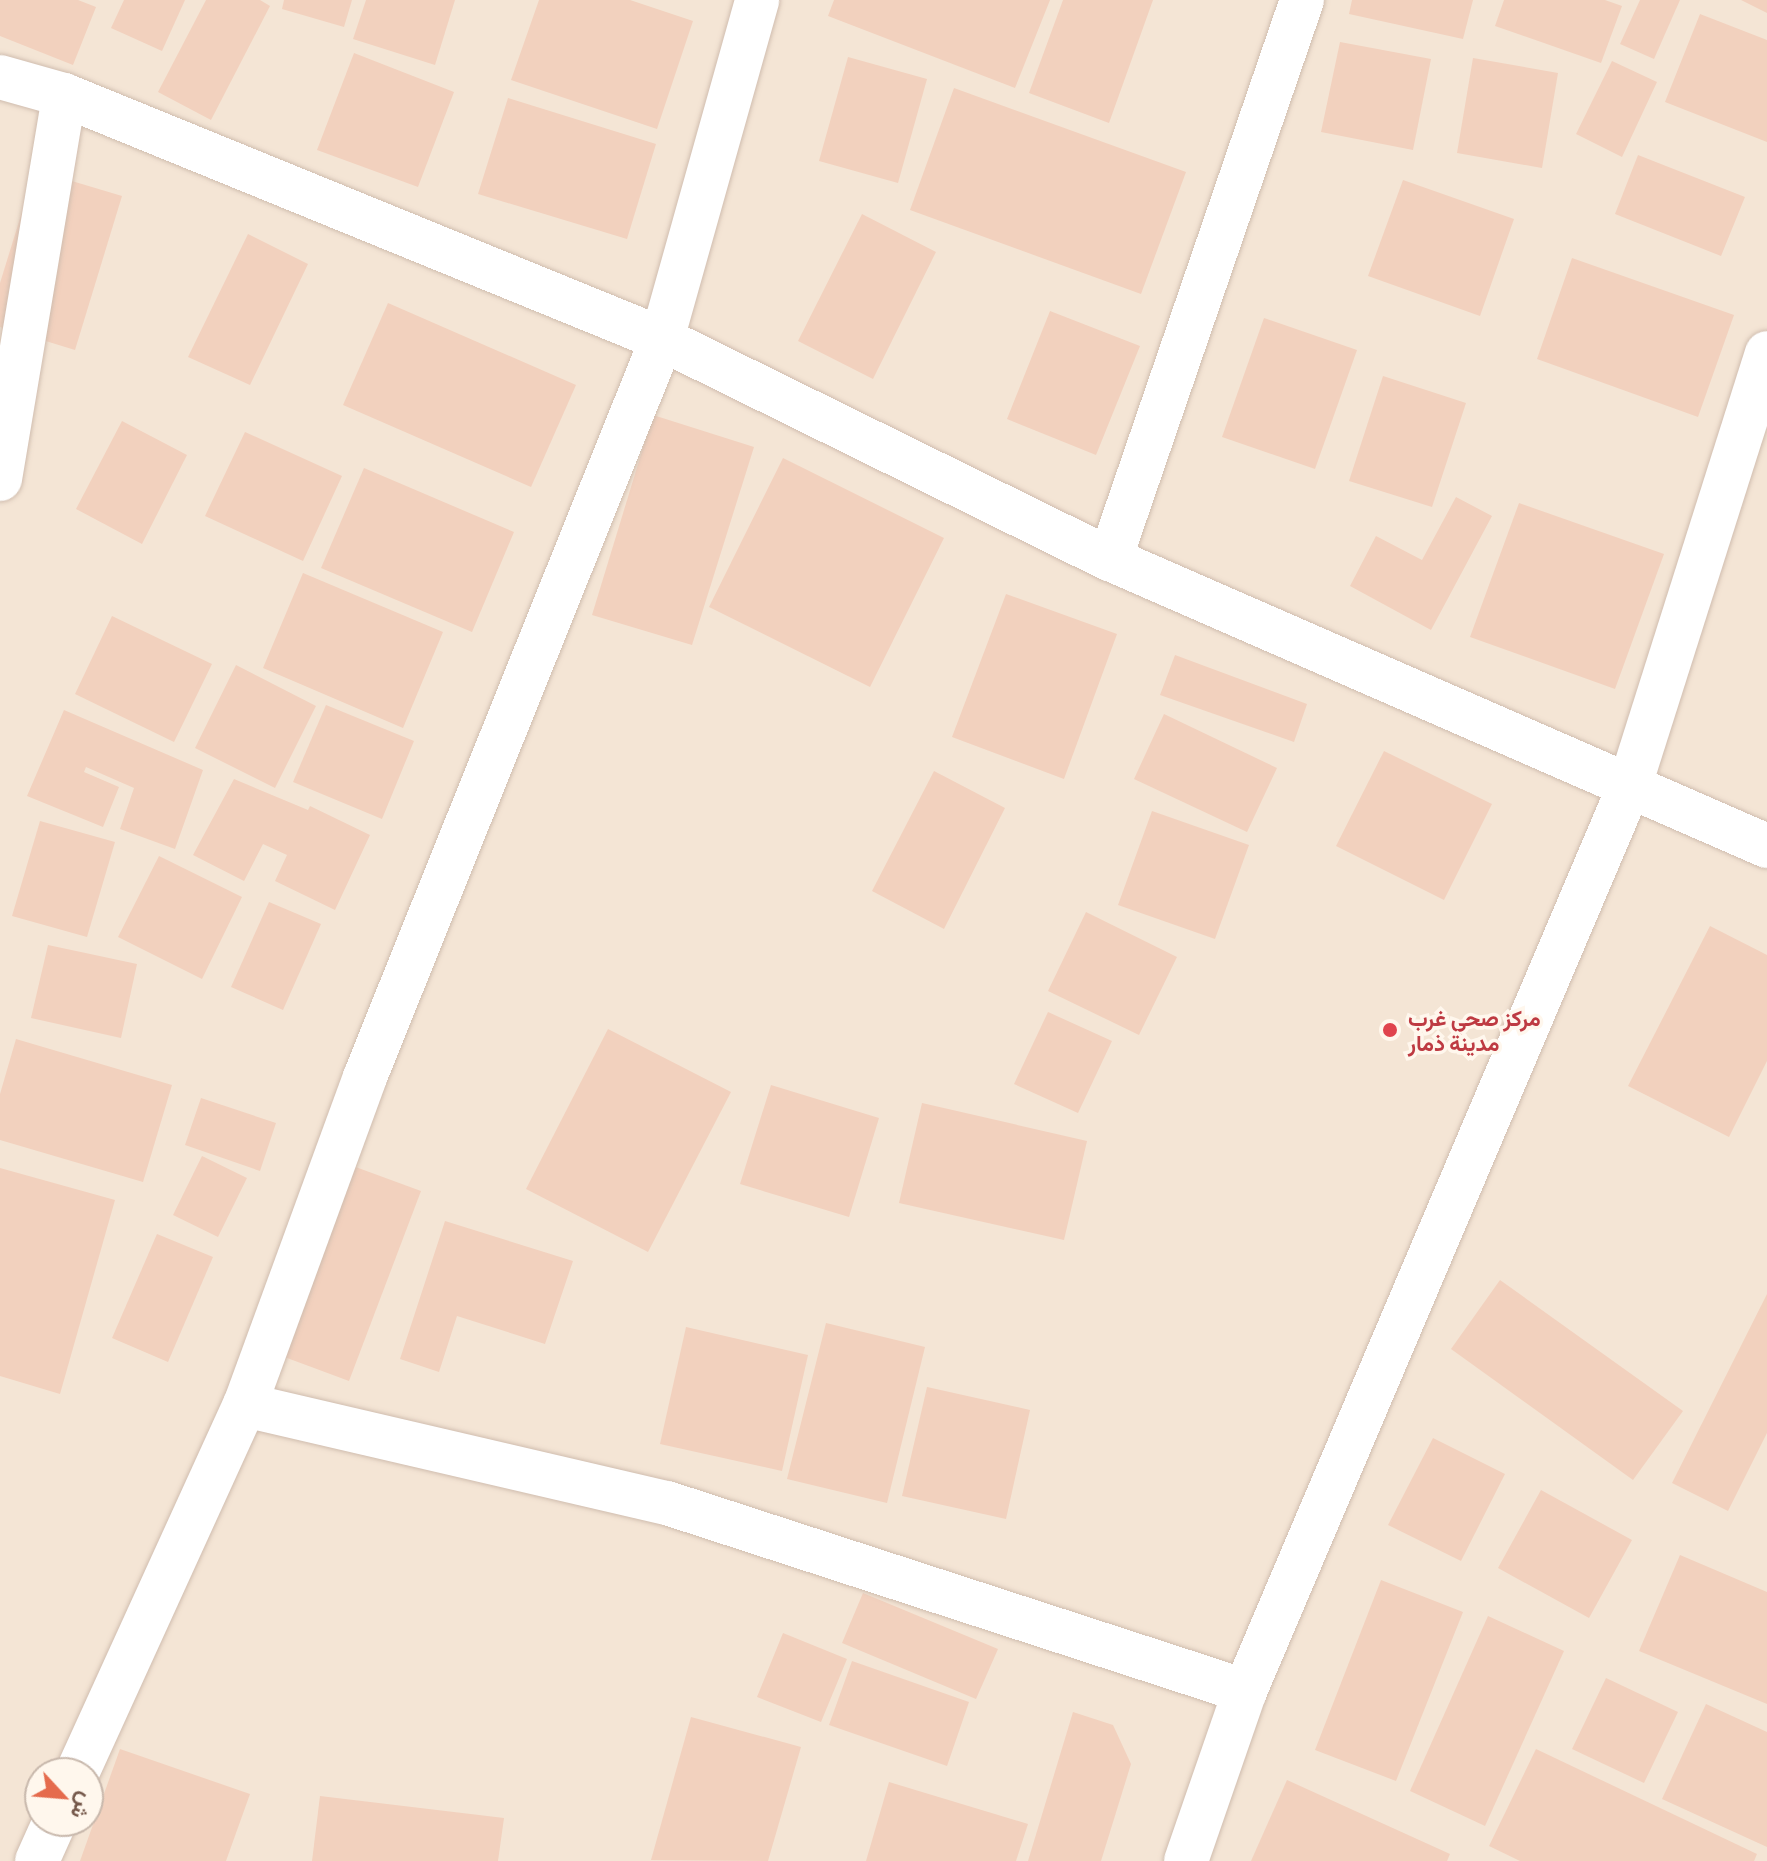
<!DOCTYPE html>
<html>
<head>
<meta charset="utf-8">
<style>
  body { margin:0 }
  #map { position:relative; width:1767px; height:1861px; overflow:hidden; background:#fcf3e7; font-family:Barlow,Vazirmatn,sans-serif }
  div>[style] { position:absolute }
  .residential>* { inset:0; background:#f4e5d5 }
  .building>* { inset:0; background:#f2d1be }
  .roads { filter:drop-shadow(0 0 2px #d0bdaf) drop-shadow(0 0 2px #d0bdaf) }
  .street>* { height:44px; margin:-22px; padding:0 22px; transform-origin:22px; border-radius:22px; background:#fff }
  .dots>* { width:22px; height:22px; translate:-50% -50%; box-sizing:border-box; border:4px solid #fff7ed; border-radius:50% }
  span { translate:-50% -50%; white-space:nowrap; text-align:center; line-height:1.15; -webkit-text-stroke:7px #fff7ed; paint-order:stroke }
  .health-label { font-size:22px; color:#be3a42; font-weight:700 }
  .left { translate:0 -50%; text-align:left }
  .north { position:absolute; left:24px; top:1757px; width:80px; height:80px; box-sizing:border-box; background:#fff7ed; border:2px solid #c8b8ac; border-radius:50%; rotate:116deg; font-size:22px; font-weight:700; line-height:32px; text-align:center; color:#76594b }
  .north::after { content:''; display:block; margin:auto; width:28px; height:36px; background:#e56b4d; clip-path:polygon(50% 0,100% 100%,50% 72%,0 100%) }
</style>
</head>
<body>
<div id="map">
  <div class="residential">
    <i style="clip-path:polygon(evenodd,0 0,1767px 0,1767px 1861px,0 1861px,0 0,40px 1773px,88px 1773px,88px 1821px,40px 1821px,40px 1773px)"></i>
  </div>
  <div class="building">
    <i style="clip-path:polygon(0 0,78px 0,96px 7px,73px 65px,0 36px)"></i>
    <i style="clip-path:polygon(124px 0,185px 0,162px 51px,111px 28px)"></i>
    <i style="clip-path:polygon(206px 0,260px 0,270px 6px,211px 120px,158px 92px)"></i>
    <i style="clip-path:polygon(284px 0,352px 0,344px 27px,282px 9px)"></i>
    <i style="clip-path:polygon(366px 0,455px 0,435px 65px,353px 39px)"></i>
    <i style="clip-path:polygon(539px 0,630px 0,693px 21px,657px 129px,511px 80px)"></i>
    <i style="clip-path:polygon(834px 0,1050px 0,1015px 88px,828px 16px)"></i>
    <i style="clip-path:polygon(1063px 0,1153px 0,1109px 123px,1029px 93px)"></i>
    <i style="clip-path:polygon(1352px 0,1473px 0,1463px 39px,1349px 14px)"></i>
    <i style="clip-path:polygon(1504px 0,1605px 0,1622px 6px,1601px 63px,1495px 26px)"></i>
    <i style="clip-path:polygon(1640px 0,1680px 0,1654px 59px,1620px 44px)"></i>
    <i style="clip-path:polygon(1741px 0,1767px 0,1767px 13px)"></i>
    <i style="clip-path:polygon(1700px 14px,1767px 40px,1767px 142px,1665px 102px)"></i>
    <i style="clip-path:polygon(1340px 42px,1431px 59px,1413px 150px,1321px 132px)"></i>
    <i style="clip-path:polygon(354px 53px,454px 92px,418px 187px,317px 150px)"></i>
    <i style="clip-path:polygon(848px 57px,927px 79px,898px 183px,819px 161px)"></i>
    <i style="clip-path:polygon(1473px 58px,1558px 73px,1542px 168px,1457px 153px)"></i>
    <i style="clip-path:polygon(1612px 61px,1657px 82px,1622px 157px,1576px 134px)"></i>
    <i style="clip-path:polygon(954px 88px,1186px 172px,1141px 294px,910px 210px)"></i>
    <i style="clip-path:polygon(508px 98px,656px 144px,627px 239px,478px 194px)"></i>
    <i style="clip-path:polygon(1638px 155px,1745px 197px,1721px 256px,1615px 214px)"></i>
    <i style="clip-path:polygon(35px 170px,122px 196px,75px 350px,0 327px,0 283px)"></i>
    <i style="clip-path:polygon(1403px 180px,1514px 219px,1480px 316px,1368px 276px)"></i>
    <i style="clip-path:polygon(862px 214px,936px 252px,873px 379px,798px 341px)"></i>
    <i style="clip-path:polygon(248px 234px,308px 264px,250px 385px,188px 357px)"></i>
    <i style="clip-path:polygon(1572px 258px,1734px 315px,1698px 417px,1537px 359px)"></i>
    <i style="clip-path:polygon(388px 303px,576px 385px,531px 487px,343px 405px)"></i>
    <i style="clip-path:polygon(1050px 311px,1140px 346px,1096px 455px,1007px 419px)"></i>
    <i style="clip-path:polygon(1264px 318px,1357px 350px,1315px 469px,1222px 437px)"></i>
    <i style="clip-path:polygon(1383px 376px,1466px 403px,1432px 507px,1349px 481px)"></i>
    <i style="clip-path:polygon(653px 415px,754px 447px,692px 645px,592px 615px)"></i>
    <i style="clip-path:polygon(122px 421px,187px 455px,142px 544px,76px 509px)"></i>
    <i style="clip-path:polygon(245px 432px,342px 476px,303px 561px,205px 516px)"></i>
    <i style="clip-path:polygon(783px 458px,944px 538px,870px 687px,709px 607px)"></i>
    <i style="clip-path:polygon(364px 468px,514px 532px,472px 632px,321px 568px)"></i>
    <i style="clip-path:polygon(1456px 497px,1492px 516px,1431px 630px,1350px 586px,1376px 536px,1422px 560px)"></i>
    <i style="clip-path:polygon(1519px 503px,1664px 554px,1615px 689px,1470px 637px)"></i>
    <i style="clip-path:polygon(303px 573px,443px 632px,403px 728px,263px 668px)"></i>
    <i style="clip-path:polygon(1006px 594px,1117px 634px,1064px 779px,952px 737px)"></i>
    <i style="clip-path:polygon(112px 616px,212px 664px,174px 742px,75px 694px)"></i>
    <i style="clip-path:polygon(1175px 655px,1307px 704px,1294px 742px,1160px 695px)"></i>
    <i style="clip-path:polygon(236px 665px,316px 706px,275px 788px,195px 748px)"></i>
    <i style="clip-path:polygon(326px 705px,414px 741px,382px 819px,293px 782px)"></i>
    <i style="clip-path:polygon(64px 710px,203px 770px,175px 849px,120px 829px,134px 788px,86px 767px,84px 772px,119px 787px,103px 827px,27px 796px)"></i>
    <i style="clip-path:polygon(1164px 714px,1277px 768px,1247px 832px,1134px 779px)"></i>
    <i style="clip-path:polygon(1384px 751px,1492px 804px,1444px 900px,1336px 846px)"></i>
    <i style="clip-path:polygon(934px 771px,1005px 808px,944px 929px,872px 891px)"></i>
    <i style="clip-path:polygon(234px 779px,308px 810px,310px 806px,370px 835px,335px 910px,275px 881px,287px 855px,263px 844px,244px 881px,193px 855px)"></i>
    <i style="clip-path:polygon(1152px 811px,1249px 845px,1215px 939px,1118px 905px)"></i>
    <i style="clip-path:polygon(40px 821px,115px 842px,87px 937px,12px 916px)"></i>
    <i style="clip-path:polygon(159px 856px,242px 897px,202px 979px,118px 937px)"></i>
    <i style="clip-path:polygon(269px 902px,321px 924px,283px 1010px,231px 987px)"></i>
    <i style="clip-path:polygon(1086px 912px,1177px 957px,1139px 1035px,1048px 991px)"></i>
    <i style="clip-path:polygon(1710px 926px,1767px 955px,1767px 1061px,1729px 1137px,1628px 1086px)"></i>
    <i style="clip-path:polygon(48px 945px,137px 964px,121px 1038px,31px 1018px)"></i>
    <i style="clip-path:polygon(1048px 1012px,1112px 1041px,1078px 1113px,1014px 1084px)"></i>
    <i style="clip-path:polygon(608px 1029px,731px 1092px,648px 1252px,526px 1189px)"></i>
    <i style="clip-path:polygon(16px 1039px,172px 1085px,143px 1182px,0 1140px,0 1094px)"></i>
    <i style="clip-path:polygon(771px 1085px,879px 1118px,849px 1217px,740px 1184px)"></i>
    <i style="clip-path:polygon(201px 1098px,276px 1123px,260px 1171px,185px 1145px)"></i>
    <i style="clip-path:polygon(922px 1103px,1087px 1141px,1064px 1240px,899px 1203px)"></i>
    <i style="clip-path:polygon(202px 1156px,247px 1178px,218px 1237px,173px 1215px)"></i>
    <i style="clip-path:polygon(342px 1162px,421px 1191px,349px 1381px,271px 1352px)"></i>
    <i style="clip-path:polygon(0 1168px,115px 1200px,60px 1394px,0 1376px)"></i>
    <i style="clip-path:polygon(445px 1221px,573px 1261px,545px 1344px,457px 1316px,439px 1372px,400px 1359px)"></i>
    <i style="clip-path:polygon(157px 1234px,213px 1257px,168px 1362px,112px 1338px)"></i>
    <i style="clip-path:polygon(1500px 1280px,1683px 1411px,1633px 1480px,1451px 1349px)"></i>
    <i style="clip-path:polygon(1767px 1294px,1767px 1433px,1728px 1511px,1672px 1483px)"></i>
    <i style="clip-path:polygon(826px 1323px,925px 1347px,887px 1503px,787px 1479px)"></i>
    <i style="clip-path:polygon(686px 1327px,808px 1355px,782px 1471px,660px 1444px)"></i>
    <i style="clip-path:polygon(927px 1387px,1030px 1410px,1006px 1519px,902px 1496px)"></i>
    <i style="clip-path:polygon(1433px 1438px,1505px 1474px,1461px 1561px,1388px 1525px)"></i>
    <i style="clip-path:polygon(1541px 1490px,1632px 1540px,1589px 1618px,1498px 1568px)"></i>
    <i style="clip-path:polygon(1680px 1555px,1767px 1592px,1767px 1704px,1639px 1651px)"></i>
    <i style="clip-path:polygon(1381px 1580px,1463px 1612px,1396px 1781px,1315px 1750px)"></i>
    <i style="clip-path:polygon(863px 1593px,998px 1649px,976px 1699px,842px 1643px)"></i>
    <i style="clip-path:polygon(1488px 1616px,1564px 1651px,1485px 1826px,1410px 1791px)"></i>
    <i style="clip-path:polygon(783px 1633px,847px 1659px,821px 1722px,757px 1697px)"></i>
    <i style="clip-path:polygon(852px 1661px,969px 1702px,947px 1766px,829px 1725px)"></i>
    <i style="clip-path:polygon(1606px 1678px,1678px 1712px,1644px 1783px,1572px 1749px)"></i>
    <i style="clip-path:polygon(1706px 1704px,1767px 1732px,1767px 1847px,1662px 1799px)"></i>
    <i style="clip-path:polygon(1073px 1712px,1113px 1725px,1131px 1764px,1101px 1861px,1028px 1861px)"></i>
    <i style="clip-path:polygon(691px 1717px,801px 1747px,768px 1861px,651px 1860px)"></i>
    <i style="clip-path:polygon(120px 1749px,250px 1794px,226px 1861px,80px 1861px)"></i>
    <i style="clip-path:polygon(1536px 1749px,1757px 1854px,1754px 1861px,1520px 1861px,1489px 1846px)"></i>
    <i style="clip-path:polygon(1287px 1780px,1450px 1854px,1447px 1861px,1251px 1861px)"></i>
    <i style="clip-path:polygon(889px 1782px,1028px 1824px,1016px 1861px,866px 1861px)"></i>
    <i style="clip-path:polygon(320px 1796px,504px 1818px,498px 1861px,312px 1861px)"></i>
  </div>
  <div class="roads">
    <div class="street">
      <i style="left:0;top:77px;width:66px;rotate:15.7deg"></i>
      <i style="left:64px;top:95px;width:646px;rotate:22.2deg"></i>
      <i style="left:662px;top:339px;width:499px;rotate:26.2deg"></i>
      <i style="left:1110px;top:559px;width:717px;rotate:23.6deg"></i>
      <i style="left:0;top:479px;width:389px;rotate:-80.5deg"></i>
      <i style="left:1110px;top:559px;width:591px;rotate:-71.04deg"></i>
      <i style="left:245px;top:1405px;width:433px;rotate:13.1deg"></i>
      <i style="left:667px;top:1503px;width:608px;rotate:18.02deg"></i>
      <i style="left:77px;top:1773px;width:405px;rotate:-65.5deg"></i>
      <i style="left:245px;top:1405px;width:349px;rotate:-69.9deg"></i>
      <i style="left:365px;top:1077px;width:796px;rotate:-68.08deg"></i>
      <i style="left:662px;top:339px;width:352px;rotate:-74.3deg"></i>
      <i style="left:37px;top:1861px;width:44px;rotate:-65.8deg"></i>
      <i style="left:1186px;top:1861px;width:180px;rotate:-70.9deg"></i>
      <i style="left:1245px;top:1691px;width:984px;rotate:-66.98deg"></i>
      <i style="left:1630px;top:785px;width:453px;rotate:-72.4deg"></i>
    </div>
  </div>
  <div class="dots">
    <i style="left:1390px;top:1030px;background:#e0444e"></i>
  </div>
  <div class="health-label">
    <span class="left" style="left:1408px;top:1030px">مركز صحي غرب<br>مدينة ذمار</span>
  </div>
  <div class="north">ش</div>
</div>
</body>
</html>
